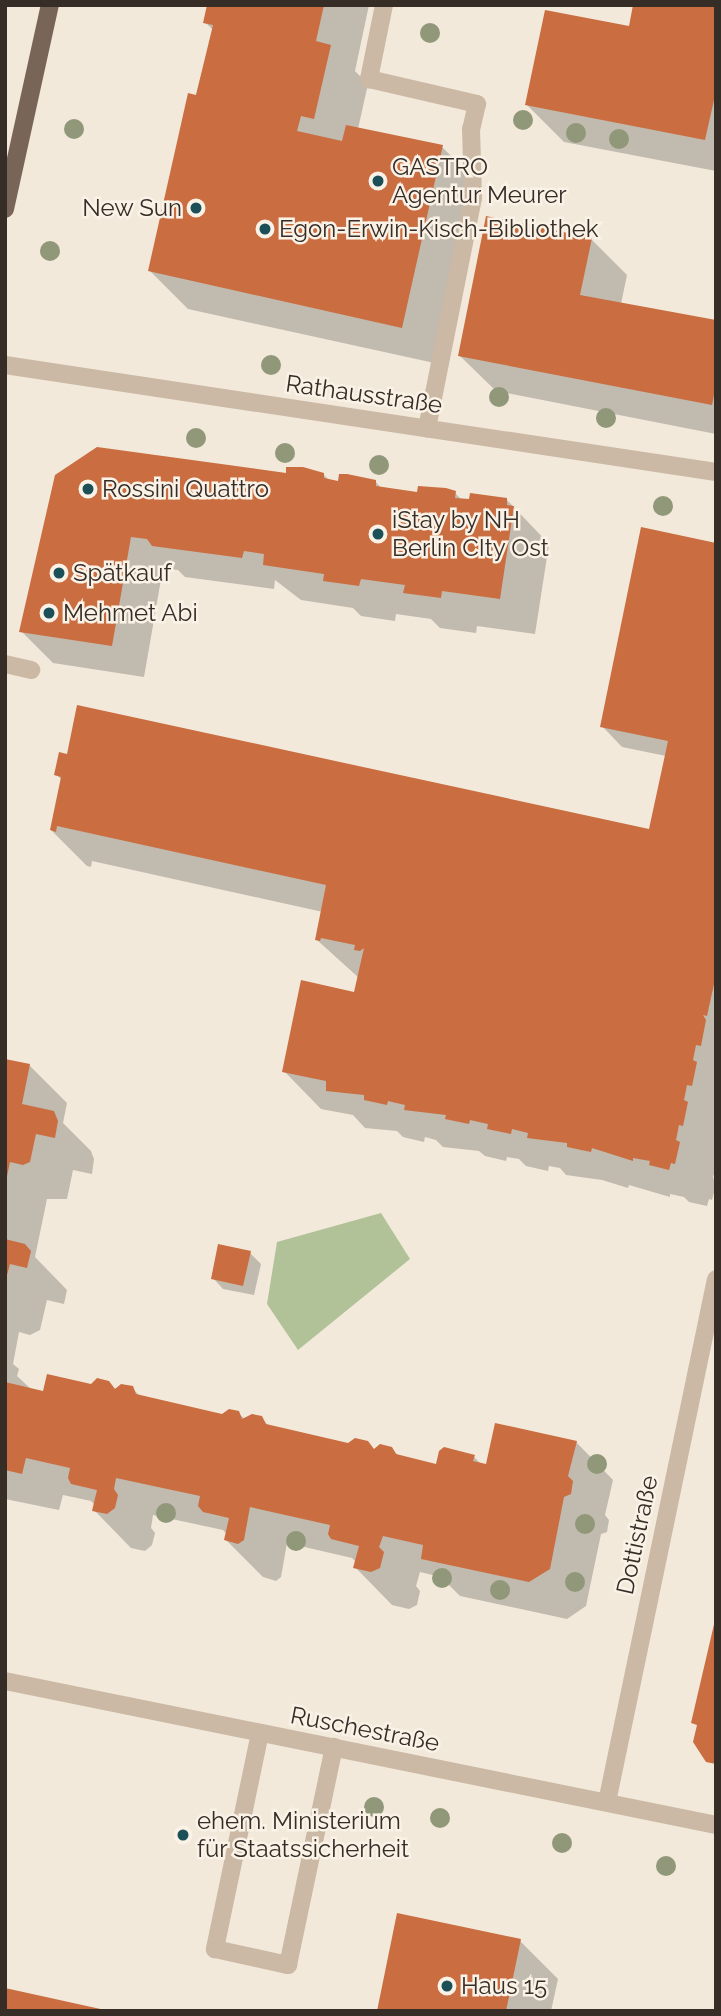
<!DOCTYPE html>
<html>
<head>
<meta charset="utf-8">
<style>
  body { margin:0 }
  #map { position:relative; width:721px; height:2016px; overflow:hidden; background:#f2e9da; font-family:Raleway,sans-serif }
  div>[style] { position:absolute }
  .green>* { inset:0; background:#b1c299 }
  .shadow>* { inset:0; background:#0003 }
  .building>* { inset:0; background:#ca6d40 }
  .minor>* { height:18px; margin:-9px; padding:0 9px; transform-origin:9px; border-radius:9px; background:#cbb9a5 }
  .major>* { height:18px; margin:-9px; padding:0 9px; transform-origin:9px; border-radius:9px; background:#796557 }
  .trees>* { width:20px; height:20px; margin:-10px; border-radius:50%; background:#919879 }
  .dots>* { width:19px; height:19px; translate:-50% -50%; box-sizing:border-box; border:4px solid #faf2e6; border-radius:50% }
  span { translate:-50% -50%; white-space:nowrap; text-align:center; line-height:1.15; -webkit-text-stroke:5px #faf2e6; paint-order:stroke }
  .poi-label { font-size:24px; color:#362d27 }
  .left { translate:0 -50%; text-align:left }
  .right { translate:-100% -50%; text-align:right }
  .street-label { font-size:24px; color:#362d27 }
  .frame { position:absolute; inset:0; border:7px solid #362d27; pointer-events:none }
</style>
</head>
<body>
<div id="map">
  <div class="green">
    <i style="clip-path:polygon(381px 1213px,410px 1259px,298px 1350px,267px 1304px,277px 1242px)"></i>
  </div>
  <div class="shadow">
    <i style="clip-path:polygon(209px 5px,369px 5px,355px 71px,368px 84px,358px 129px,442px 147px,480px 184px,439px 364px,188px 309px,150px 271px,213px 30px,205px 22px)"></i>
    <i style="clip-path:polygon(716px 5px,716px 171px,564px 142px,527px 105px,630px 28px)"></i>
    <i style="clip-path:polygon(591px 239px,627px 275px,621px 304px,716px 321px,716px 434px,496px 391px,460px 356px)"></i>
    <i style="clip-path:polygon(323px 474px,330px 481px,375px 481px,382px 489px,419px 494px,455px 493px,462px 500px,507px 500px,549px 544px,535px 634px,477px 626px,476px 633px,440px 628px,431px 619px,396px 614px,395px 621px,361px 616px,353px 608px,301px 600px,275px 580px,274px 589px,185px 577px,178px 570px,163px 568px,144px 677px,53px 663px,21px 631px,56px 476px)"></i>
    <i style="clip-path:polygon(716px 545px,716px 1168px,713px 1177px,716px 1185px,712px 1200px,709px 1199px,707px 1206px,689px 1202px,684px 1197px,670px 1194px,670px 1197px,629px 1185px,628px 1188px,602px 1180px,566px 1175px,560px 1168px,549px 1166px,548px 1171px,526px 1166px,519px 1159px,507px 1157px,506px 1161px,485px 1156px,479px 1151px,443px 1147px,436px 1140px,425px 1137px,424px 1142px,403px 1137px,397px 1131px,365px 1128px,353px 1115px,321px 1109px,284px 1071px,355px 994px,359px 978px,317px 940px,323px 912px,92px 861px,91px 867px,87px 866px,51px 830px,62px 780px,56px 774px,651px 831px,666px 756px,622px 747px,602px 726px)"></i>
    <i style="clip-path:polygon(5px 1061px,29px 1065px,67px 1103px,63px 1123px,91px 1151px,94px 1159px,92px 1174px,73px 1170px,67px 1199px,47px 1199px,35px 1257px,67px 1290px,64px 1304px,47px 1300px,40px 1330px,30px 1335px,19px 1332px,13px 1364px,19px 1369px,17px 1376px,32px 1390px,44px 1393px,114px 1389px,121px 1386px,132px 1388px,141px 1397px,222px 1416px,238px 1413px,245px 1419px,261px 1418px,270px 1427px,375px 1451px,391px 1448px,400px 1457px,437px 1466px,474px 1457px,482px 1465px,576px 1442px,613px 1480px,605px 1515px,609px 1520px,607px 1532px,601px 1534px,586px 1606px,567px 1619px,460px 1596px,441px 1577px,420px 1572px,416px 1586px,420px 1591px,417px 1605px,409px 1609px,392px 1605px,355px 1567px,356px 1562px,352px 1558px,287px 1543px,281px 1577px,276px 1581px,263px 1577px,226px 1540px,227px 1534px,223px 1530px,153px 1515px,151px 1528px,155px 1533px,152px 1545px,145px 1551px,131px 1548px,94px 1510px,95px 1505px,91px 1501px,63px 1495px,59px 1510px,5px 1499px)"></i>
    <i style="clip-path:polygon(250px 1253px,261px 1264px,254px 1295px,223px 1289px,213px 1278px)"></i>
    <i style="clip-path:polygon(520px 1941px,558px 1979px,551px 2011px,378px 2011px)"></i>
  </div>
  <div class="building">
    <i style="clip-path:polygon(207px 5px,324px 5px,316px 41px,331px 45px,314px 119px,301px 116px,297px 131px,342px 141px,346px 125px,443px 145px,402px 328px,148px 271px,188px 93px,196px 95px,213px 25px,203px 23px)"></i>
    <i style="clip-path:polygon(633px 5px,716px 5px,716px 91px,705px 140px,525px 105px,545px 10px,629px 26px)"></i>
    <i style="clip-path:polygon(486px 216px,592px 238px,580px 295px,716px 320px,716px 385px,712px 405px,458px 356px)"></i>
    <i style="clip-path:polygon(97px 447px,286px 473px,286px 467px,303px 467px,324px 473px,324px 478px,338px 481px,339px 474px,347px 474px,376px 480px,376px 486px,417px 492px,418px 486px,446px 488px,456px 491px,455px 498px,469px 499px,470px 493px,507px 498px,507px 505px,514px 506px,500px 599px,442px 591px,441px 598px,403px 593px,405px 585px,361px 579px,359px 586px,323px 581px,324px 574px,263px 565px,264px 554px,244px 551px,242px 558px,152px 546px,147px 539px,131px 537px,112px 646px,19px 632px,55px 475px)"></i>
    <i style="clip-path:polygon(641px 527px,716px 543px,716px 975px,707px 1016px,703px 1015px,706px 1020px,701px 1046px,696px 1045px,693px 1060px,697px 1062px,692px 1086px,687px 1085px,684px 1100px,688px 1102px,683px 1126px,679px 1125px,676px 1140px,680px 1142px,675px 1164px,671px 1163px,669px 1170px,649px 1165px,650px 1161px,633px 1158px,633px 1161px,592px 1148px,591px 1152px,567px 1147px,567px 1143px,527px 1138px,528px 1133px,512px 1129px,511px 1134px,487px 1129px,488px 1124px,470px 1120px,469px 1124px,445px 1119px,446px 1115px,404px 1110px,405px 1105px,388px 1101px,387px 1105px,364px 1100px,364px 1095px,326px 1091px,326px 1081px,282px 1072px,301px 980px,354px 992px,364px 948px,360px 951px,354px 950px,355px 945px,321px 938px,320px 941px,315px 940px,326px 885px,57px 826px,56px 832px,50px 830px,61px 777px,54px 775px,59px 752px,67px 754px,77px 705px,649px 829px,668px 741px,600px 727px)"></i>
    <i style="clip-path:polygon(5px 1059px,30px 1064px,22px 1104px,54px 1111px,58px 1121px,55px 1138px,36px 1134px,30px 1162px,23px 1165px,10px 1162px,6px 1181px)"></i>
    <i style="clip-path:polygon(5px 1239px,25px 1244px,31px 1251px,27px 1268px,10px 1264px,6px 1279px)"></i>
    <i style="clip-path:polygon(218px 1244px,251px 1251px,243px 1286px,211px 1279px)"></i>
    <i style="clip-path:polygon(47px 1374px,91px 1384px,97px 1378px,109px 1381px,115px 1389px,121px 1384px,133px 1386px,136px 1394px,222px 1414px,229px 1409px,239px 1411px,242px 1419px,252px 1414px,262px 1416px,266px 1424px,348px 1443px,355px 1438px,368px 1441px,374px 1449px,380px 1444px,392px 1447px,396px 1454px,436px 1464px,439px 1451px,444px 1447px,475px 1455px,473px 1461px,486px 1464px,495px 1423px,577px 1441px,568px 1476px,573px 1481px,571px 1494px,564px 1497px,550px 1569px,529px 1582px,421px 1559px,423px 1545px,383px 1536px,379px 1547px,384px 1552px,380px 1568px,371px 1572px,353px 1568px,359px 1546px,331px 1539px,328px 1534px,330px 1525px,250px 1507px,244px 1540px,238px 1544px,224px 1540px,229px 1518px,203px 1512px,198px 1506px,200px 1496px,116px 1478px,114px 1489px,118px 1495px,115px 1508px,107px 1514px,92px 1511px,97px 1490px,71px 1484px,68px 1478px,70px 1468px,26px 1458px,22px 1474px,5px 1470px,5px 1382px,43px 1391px)"></i>
    <i style="clip-path:polygon(715px 1620px,716px 1620px,716px 1764px,706px 1762px,693px 1742px,697px 1725px,691px 1723px)"></i>
    <i style="clip-path:polygon(397px 1913px,521px 1939px,506px 2011px,377px 2011px)"></i>
    <i style="clip-path:polygon(5px 1988px,105px 2010px,105px 2011px,5px 2011px)"></i>
  </div>
  <div class="minor">
    <i style="left:384px;top:5px;width:76px;rotate:101.5deg"></i>
    <i style="left:369px;top:79px;width:111px;rotate:13deg"></i>
    <i style="left:477px;top:104px;width:26px;rotate:103deg"></i>
    <i style="left:471px;top:129px;width:69px;rotate:88.3deg"></i>
    <i style="left:473px;top:198px;width:235px;rotate:101.3deg"></i>
    <i style="left:5px;top:365px;width:719px;rotate:8.56deg"></i>
    <i style="left:5px;top:664px;width:27px;rotate:13deg"></i>
    <i style="left:5px;top:1681px;width:725px;rotate:11.45deg"></i>
    <i style="left:260px;top:1733px;width:221px;rotate:101.8deg"></i>
    <i style="left:215px;top:1949px;width:75px;rotate:12.4deg"></i>
    <i style="left:288px;top:1965px;width:223px;rotate:-78.1deg"></i>
    <i style="left:607px;top:1802px;width:534px;rotate:-78.23deg"></i>
  </div>
  <div class="major">
    <i style="left:5px;top:209px;width:209px;rotate:-77.6deg"></i>
  </div>
  <div class="trees">
    <i style="left:430px;top:33px"></i>
    <i style="left:523px;top:120px"></i>
    <i style="left:74px;top:129px"></i>
    <i style="left:576px;top:133px"></i>
    <i style="left:619px;top:139px"></i>
    <i style="left:50px;top:251px"></i>
    <i style="left:271px;top:365px"></i>
    <i style="left:499px;top:397px"></i>
    <i style="left:606px;top:418px"></i>
    <i style="left:196px;top:438px"></i>
    <i style="left:285px;top:453px"></i>
    <i style="left:379px;top:465px"></i>
    <i style="left:663px;top:506px"></i>
    <i style="left:597px;top:1464px"></i>
    <i style="left:166px;top:1513px"></i>
    <i style="left:585px;top:1524px"></i>
    <i style="left:296px;top:1541px"></i>
    <i style="left:442px;top:1578px"></i>
    <i style="left:575px;top:1582px"></i>
    <i style="left:500px;top:1590px"></i>
    <i style="left:374px;top:1807px"></i>
    <i style="left:440px;top:1818px"></i>
    <i style="left:562px;top:1843px"></i>
    <i style="left:666px;top:1866px"></i>
  </div>
  <div class="dots">
    <i style="left:378px;top:181px;background:#1b5059"></i>
    <i style="left:196px;top:208px;background:#1b5059"></i>
    <i style="left:265px;top:229px;background:#1b5059"></i>
    <i style="left:88px;top:489px;background:#1b5059"></i>
    <i style="left:378px;top:534px;background:#1b5059"></i>
    <i style="left:59px;top:573px;background:#1b5059"></i>
    <i style="left:49px;top:613px;background:#1b5059"></i>
    <i style="left:183px;top:1835px;background:#1b5059"></i>
    <i style="left:447px;top:1986px;background:#1b5059"></i>
  </div>
  <div class="poi-label">
    <span class="left" style="left:392px;top:181px">GASTRO<br>Agentur Meurer</span>
    <span class="right" style="left:182px;top:208px">New Sun</span>
    <span class="left" style="left:279px;top:229px">Egon-Erwin-Kisch-Bibliothek</span>
    <span class="left" style="left:102px;top:489px">Rossini Quattro</span>
    <span class="left" style="left:392px;top:534px">iStay by NH<br>Berlin CIty Ost</span>
    <span class="left" style="left:73px;top:573px">Spätkauf</span>
    <span class="left" style="left:63px;top:613px">Mehmet Abi</span>
    <span class="left" style="left:197px;top:1835px">ehem. Ministerium<br>für Staatssicherheit</span>
    <span class="left" style="left:461px;top:1986px">Haus 15</span>
  </div>
  <div class="street-label">
    <span style="left:364px;top:394px;rotate:8deg">Rathausstraße</span>
    <span style="left:637px;top:1535px;rotate:-78deg">Dottistraße</span>
    <span style="left:365px;top:1729px;rotate:11deg">Ruschestraße</span>
  </div>
  <div class="frame"></div>
</div>
</body>
</html>
